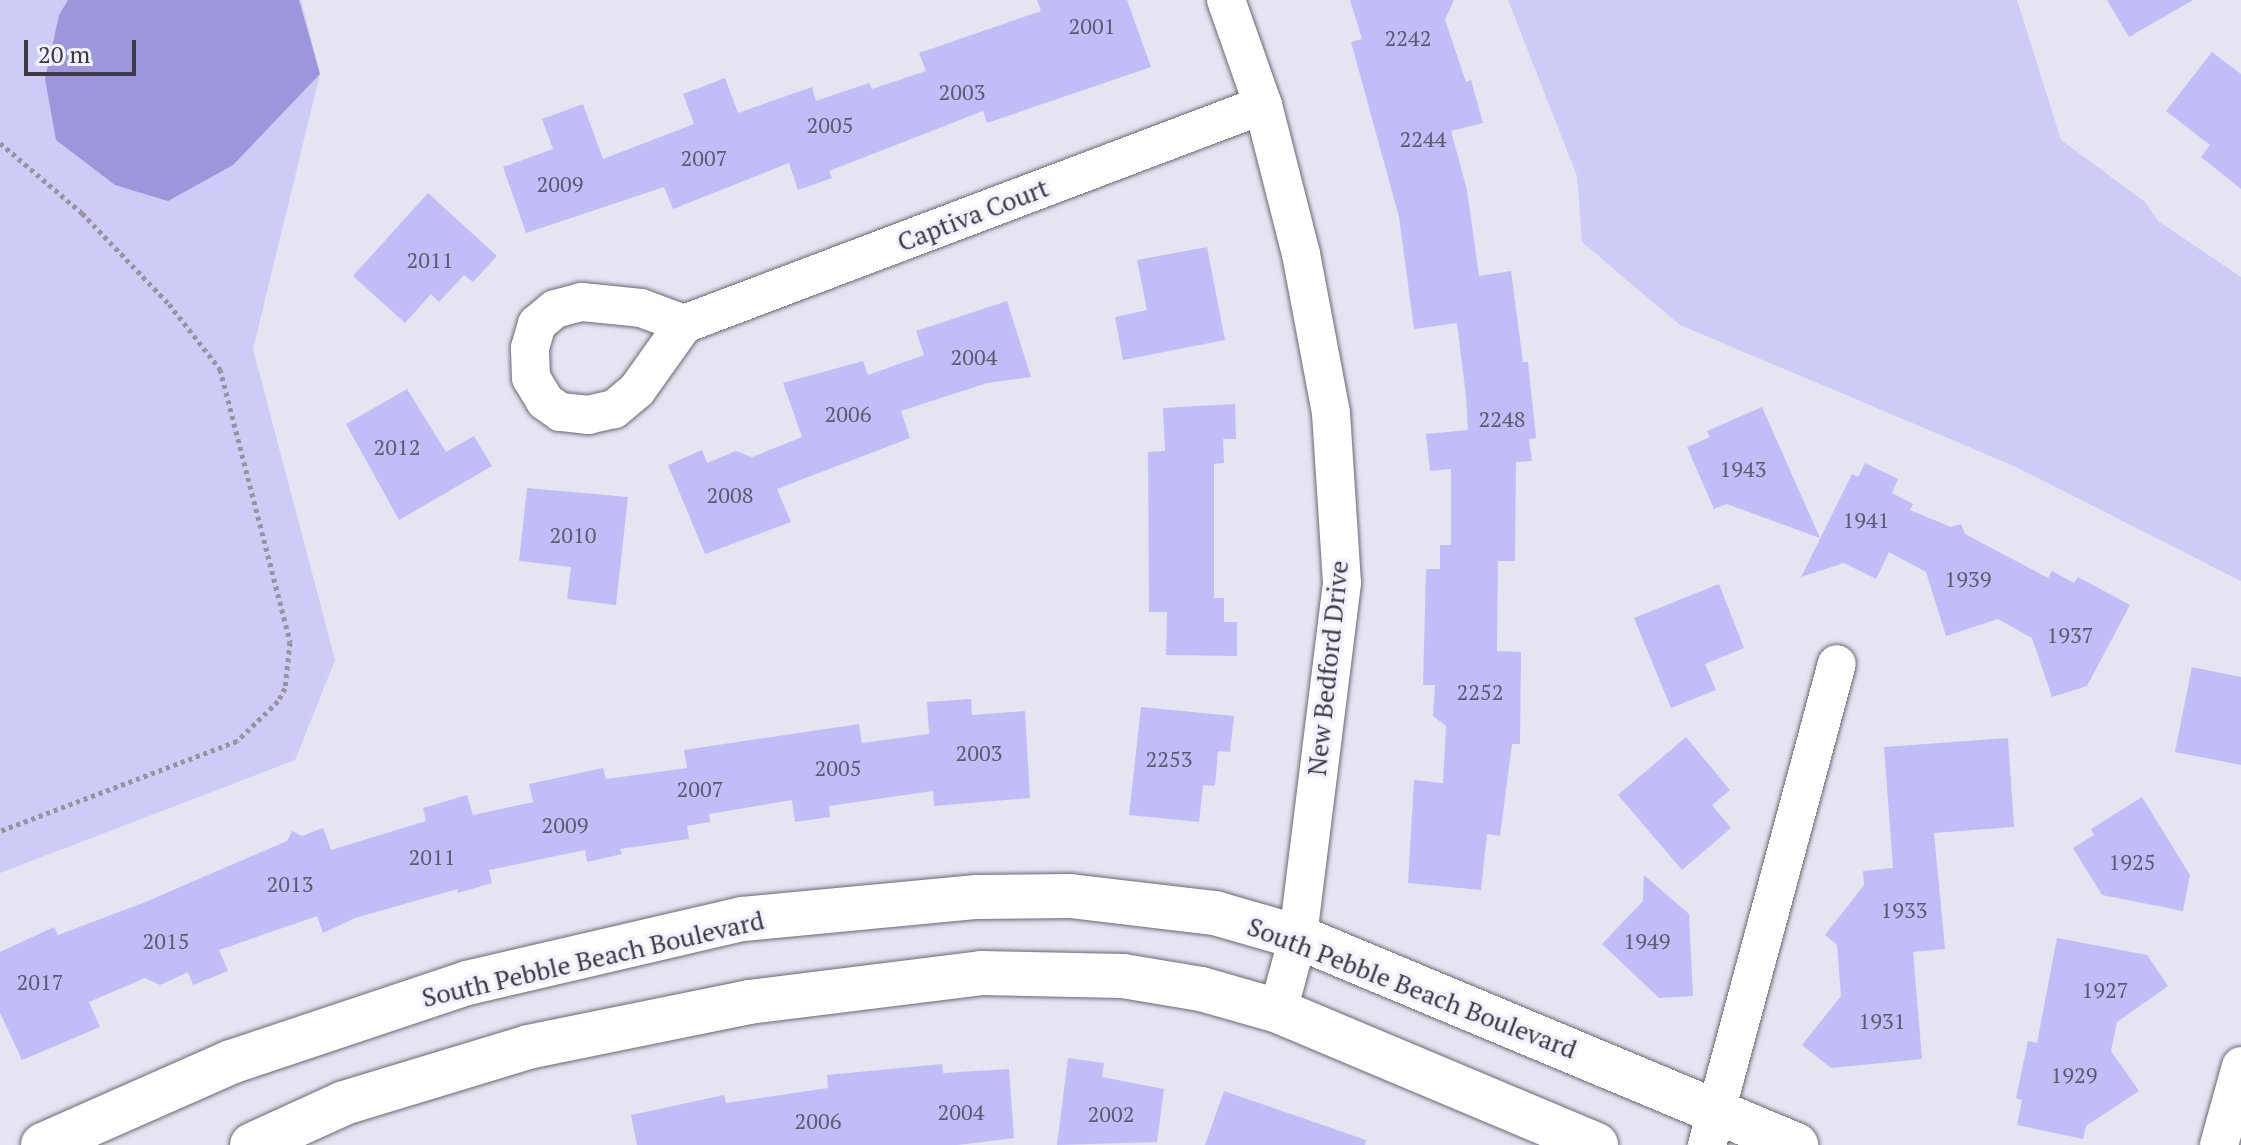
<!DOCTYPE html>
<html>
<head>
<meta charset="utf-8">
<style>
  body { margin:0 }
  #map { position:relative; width:2241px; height:1145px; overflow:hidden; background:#e5e4f1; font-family:"PT Serif",serif }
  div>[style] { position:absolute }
  .green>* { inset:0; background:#cecbf6 }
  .water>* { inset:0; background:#9d96dc }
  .building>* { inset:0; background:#c2bdf8 }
  .path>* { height:5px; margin-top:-2.5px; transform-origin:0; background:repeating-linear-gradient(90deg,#96959f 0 4px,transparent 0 8px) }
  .roads { filter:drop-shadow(0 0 2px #696974) drop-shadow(0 0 2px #696974) }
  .street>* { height:38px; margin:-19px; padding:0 19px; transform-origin:19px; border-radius:19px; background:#fff }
  .secondary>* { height:44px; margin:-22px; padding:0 22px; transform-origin:22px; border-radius:22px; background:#fff }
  span { translate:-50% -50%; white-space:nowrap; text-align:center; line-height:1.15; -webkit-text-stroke:7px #f2f2ff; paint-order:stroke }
  .number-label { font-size:22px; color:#5d5c6e }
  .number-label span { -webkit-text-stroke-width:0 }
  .street-label { font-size:26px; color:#3b3b40 }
  .scale { position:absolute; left:24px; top:40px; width:112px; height:36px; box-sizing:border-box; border:4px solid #3b3b40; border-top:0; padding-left:10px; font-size:24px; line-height:28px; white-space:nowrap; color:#3b3b40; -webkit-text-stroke:6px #f2f2ff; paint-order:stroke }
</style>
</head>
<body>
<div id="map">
  <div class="green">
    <i style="clip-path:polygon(0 0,301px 0,320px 74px,253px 349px,335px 660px,295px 760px,0 873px)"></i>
    <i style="clip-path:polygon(1508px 0,2017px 0,2061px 140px,2145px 202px,2158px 221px,2241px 277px,2241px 581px,2014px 466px,1680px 325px,1582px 242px,1577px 176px)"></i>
  </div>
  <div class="water">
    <i style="clip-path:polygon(68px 0,299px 0,320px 74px,233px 165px,168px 201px,115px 185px,56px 140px,45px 79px,59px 15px)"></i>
  </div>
  <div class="building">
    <i style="clip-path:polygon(1037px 0,1127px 0,1151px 67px,987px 123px,983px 111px,829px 171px,832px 178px,798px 190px,789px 163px,673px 209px,664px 187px,526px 233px,503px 167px,553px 149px,542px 119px,583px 104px,603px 159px,694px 124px,683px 94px,725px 78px,738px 113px,812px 87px,816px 101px,869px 83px,872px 89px,926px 71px,919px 53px,1041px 11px)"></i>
    <i style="clip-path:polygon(1350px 0,1454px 0,1445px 20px,1466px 82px,1471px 80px,1483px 123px,1451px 131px,1467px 190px,1479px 276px,1511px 271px,1523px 362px,1528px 362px,1536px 438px,1529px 439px,1532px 461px,1516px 462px,1515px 561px,1498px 561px,1497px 651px,1521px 652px,1520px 744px,1512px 744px,1500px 836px,1487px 834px,1481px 890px,1408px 883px,1414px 780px,1443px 783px,1446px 726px,1433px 716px,1435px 685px,1423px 685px,1426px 569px,1440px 569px,1440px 545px,1451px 545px,1451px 469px,1430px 471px,1426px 434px,1468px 430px,1466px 396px,1457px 323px,1414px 329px,1399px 217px,1351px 42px,1362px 39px)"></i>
    <i style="clip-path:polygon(2107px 0,2193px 0,2129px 37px)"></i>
    <i style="clip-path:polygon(2212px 52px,2241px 74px,2241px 189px,2201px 157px,2210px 145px,2166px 111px)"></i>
    <i style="clip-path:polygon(428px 193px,497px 256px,473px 282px,464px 275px,439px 302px,431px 294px,405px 323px,353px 276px)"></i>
    <i style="clip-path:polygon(1207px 247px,1225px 340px,1123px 360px,1115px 317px,1147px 310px,1137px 260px)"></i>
    <i style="clip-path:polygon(1007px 301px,1031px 377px,987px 383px,901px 411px,910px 438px,777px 489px,791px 522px,705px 554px,668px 465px,702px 450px,707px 463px,736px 451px,752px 457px,802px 437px,783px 383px,863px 361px,868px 375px,924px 355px,916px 331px)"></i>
    <i style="clip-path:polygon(407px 389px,446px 452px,474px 436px,492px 466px,399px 520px,346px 424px)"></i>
    <i style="clip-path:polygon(1235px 404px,1236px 439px,1223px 439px,1224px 463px,1214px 464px,1214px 598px,1224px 598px,1224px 622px,1237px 622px,1237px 656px,1166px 655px,1167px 612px,1149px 612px,1148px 452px,1165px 451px,1163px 408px)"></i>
    <i style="clip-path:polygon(1762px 407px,1820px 538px,1727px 504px,1714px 509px,1687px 447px,1710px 437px,1707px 431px)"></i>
    <i style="clip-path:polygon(1865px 463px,1898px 479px,1892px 493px,1913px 504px,1910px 510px,1951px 527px,1961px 524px,1965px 534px,2048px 578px,2052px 571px,2074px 583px,2078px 577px,2130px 605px,2087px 686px,2052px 697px,2032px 638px,1998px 619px,1946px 636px,1926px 572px,1889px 552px,1876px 579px,1844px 563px,1801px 577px,1852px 474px,1858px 477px)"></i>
    <i style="clip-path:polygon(527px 488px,628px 497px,616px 605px,567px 599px,571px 567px,519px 561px)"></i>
    <i style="clip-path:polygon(1719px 584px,1744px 648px,1705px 664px,1716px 690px,1671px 708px,1634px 618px)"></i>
    <i style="clip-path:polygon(2192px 667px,2241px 677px,2241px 765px,2175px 752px)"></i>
    <i style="clip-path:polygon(971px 699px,972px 715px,1025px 711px,1030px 798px,934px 806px,933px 791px,829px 806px,830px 817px,795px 822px,792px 800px,709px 814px,710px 822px,687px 826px,689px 839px,620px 849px,622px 854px,587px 862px,585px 850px,489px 870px,492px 883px,458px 893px,457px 889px,355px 918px,323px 933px,317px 916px,219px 950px,228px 971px,193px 985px,188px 972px,160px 985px,145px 978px,89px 1002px,100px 1027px,22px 1060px,0 1013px,0 952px,54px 927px,58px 935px,143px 903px,287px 841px,292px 831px,302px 836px,323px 828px,331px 850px,426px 821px,423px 808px,467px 795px,473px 815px,533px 802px,529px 784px,603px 768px,606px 779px,687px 768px,684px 750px,859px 724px,862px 743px,929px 734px,927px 702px)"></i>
    <i style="clip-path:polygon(1141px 707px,1234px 716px,1230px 752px,1218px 751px,1215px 786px,1203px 785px,1199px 822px,1129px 815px)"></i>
    <i style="clip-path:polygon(1686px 737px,1730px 790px,1712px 805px,1731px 828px,1682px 870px,1618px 795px)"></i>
    <i style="clip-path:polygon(2008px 738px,2014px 827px,1934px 833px,1945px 949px,1913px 952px,1922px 1059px,1831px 1068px,1802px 1045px,1841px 996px,1837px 945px,1825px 935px,1864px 885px,1863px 871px,1893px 868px,1884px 747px)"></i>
    <i style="clip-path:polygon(2142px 797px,2190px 875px,2183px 911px,2102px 895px,2073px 848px,2094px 835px,2091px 829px)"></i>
    <i style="clip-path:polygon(1644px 875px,1689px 914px,1693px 996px,1659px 998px,1602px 944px,1643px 901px)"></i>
    <i style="clip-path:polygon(2057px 938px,2147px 955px,2168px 986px,2117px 1022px,2111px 1051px,2139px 1091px,2086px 1126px,2083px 1139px,2017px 1125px,2022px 1100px,2016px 1098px,2028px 1041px,2037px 1043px)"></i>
    <i style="clip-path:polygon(1068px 1058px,1104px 1063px,1102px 1077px,1164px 1089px,1157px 1142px,1057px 1145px)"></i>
    <i style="clip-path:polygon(942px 1064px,943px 1073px,1009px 1069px,1014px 1138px,958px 1145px,637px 1145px,631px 1115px,724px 1095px,726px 1103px,828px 1088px,827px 1075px)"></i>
    <i style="clip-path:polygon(1224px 1091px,1366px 1140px,1365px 1145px,1205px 1145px)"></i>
  </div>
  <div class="path">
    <i style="left:0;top:143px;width:108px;rotate:40.5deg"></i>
    <i style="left:82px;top:213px;width:126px;rotate:46.3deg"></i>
    <i style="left:169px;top:304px;width:83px;rotate:51.9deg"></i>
    <i style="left:220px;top:369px;width:282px;rotate:75.6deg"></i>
    <i style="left:290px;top:642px;width:46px;rotate:96.2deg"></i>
    <i style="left:285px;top:688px;width:15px;rotate:118deg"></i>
    <i style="left:278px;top:701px;width:57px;rotate:135.7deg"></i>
    <i style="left:237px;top:741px;width:254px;rotate:159.2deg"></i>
  </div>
  <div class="roads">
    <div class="street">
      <i style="left:1226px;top:0;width:111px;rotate:70.6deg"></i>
      <i style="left:1263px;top:105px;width:154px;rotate:75.7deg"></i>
      <i style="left:1301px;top:254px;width:162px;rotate:79.3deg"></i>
      <i style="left:1331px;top:413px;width:170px;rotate:86.3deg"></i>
      <i style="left:1342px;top:583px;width:357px;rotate:97.1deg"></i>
      <i style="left:1298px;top:937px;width:77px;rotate:105.1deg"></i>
      <i style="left:684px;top:324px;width:81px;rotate:125.5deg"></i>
      <i style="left:637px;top:390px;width:30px;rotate:140deg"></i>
      <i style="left:614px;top:409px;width:26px;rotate:167deg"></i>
      <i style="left:589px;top:415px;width:29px;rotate:-174deg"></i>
      <i style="left:560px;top:412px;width:19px;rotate:-144deg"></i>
      <i style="left:545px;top:401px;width:27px;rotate:-121deg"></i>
      <i style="left:531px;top:378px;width:30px;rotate:-92deg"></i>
      <i style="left:530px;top:348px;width:25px;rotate:-74deg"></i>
      <i style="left:537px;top:324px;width:23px;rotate:-40deg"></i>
      <i style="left:555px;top:309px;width:28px;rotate:-15deg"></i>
      <i style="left:582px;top:302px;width:59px;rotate:5.8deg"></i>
      <i style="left:641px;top:308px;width:46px;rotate:20.4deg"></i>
      <i style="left:684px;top:324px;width:619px;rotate:-20.72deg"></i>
      <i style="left:1707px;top:1145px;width:498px;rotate:-74.9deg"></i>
      <i style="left:2219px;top:1145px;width:82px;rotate:-74.4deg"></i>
    </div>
    <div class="secondary">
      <i style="left:43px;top:1145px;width:206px;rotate:-23.8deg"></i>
      <i style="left:231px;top:1062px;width:249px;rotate:-18.5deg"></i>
      <i style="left:467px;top:983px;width:283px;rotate:-13.1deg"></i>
      <i style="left:743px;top:919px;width:235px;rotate:-5.4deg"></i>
      <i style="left:977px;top:897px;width:93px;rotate:-0.6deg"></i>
      <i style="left:1070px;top:896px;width:146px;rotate:6.7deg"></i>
      <i style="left:1215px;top:913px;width:86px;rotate:16.1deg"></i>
      <i style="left:1298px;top:937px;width:540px;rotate:22.67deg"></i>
      <i style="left:252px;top:1145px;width:101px;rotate:-24.5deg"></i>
      <i style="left:344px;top:1103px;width:192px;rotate:-16.9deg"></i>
      <i style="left:528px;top:1047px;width:226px;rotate:-11.5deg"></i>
      <i style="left:749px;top:1002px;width:234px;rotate:-7.1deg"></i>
      <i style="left:981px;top:973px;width:142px;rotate:1.2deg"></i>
      <i style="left:1123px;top:976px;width:79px;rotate:9.5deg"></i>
      <i style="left:1201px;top:989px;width:80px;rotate:15.9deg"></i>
      <i style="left:1278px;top:1011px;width:345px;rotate:22.8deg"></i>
    </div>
  </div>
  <div class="number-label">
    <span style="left:1092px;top:26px">2001</span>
    <span style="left:1408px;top:38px">2242</span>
    <span style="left:962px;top:92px">2003</span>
    <span style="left:830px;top:125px">2005</span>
    <span style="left:1423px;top:139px">2244</span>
    <span style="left:704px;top:158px">2007</span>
    <span style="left:560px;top:184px">2009</span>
    <span style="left:430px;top:260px">2011</span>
    <span style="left:974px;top:357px">2004</span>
    <span style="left:848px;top:414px">2006</span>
    <span style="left:1502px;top:419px">2248</span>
    <span style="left:397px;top:447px">2012</span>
    <span style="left:1743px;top:469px">1943</span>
    <span style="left:730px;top:495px">2008</span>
    <span style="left:1866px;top:520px">1941</span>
    <span style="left:573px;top:535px">2010</span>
    <span style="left:1968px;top:579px">1939</span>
    <span style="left:2070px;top:635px">1937</span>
    <span style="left:1480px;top:692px">2252</span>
    <span style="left:979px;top:753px">2003</span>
    <span style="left:1169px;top:759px">2253</span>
    <span style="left:838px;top:768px">2005</span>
    <span style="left:700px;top:789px">2007</span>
    <span style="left:565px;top:825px">2009</span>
    <span style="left:432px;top:857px">2011</span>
    <span style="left:2132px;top:862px">1925</span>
    <span style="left:290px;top:884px">2013</span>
    <span style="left:1904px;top:910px">1933</span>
    <span style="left:166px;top:941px">2015</span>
    <span style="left:1647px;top:941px">1949</span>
    <span style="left:40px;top:982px">2017</span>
    <span style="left:2105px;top:990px">1927</span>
    <span style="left:1882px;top:1021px">1931</span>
    <span style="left:2074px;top:1075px">1929</span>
    <span style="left:961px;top:1112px">2004</span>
    <span style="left:1111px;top:1114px">2002</span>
    <span style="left:818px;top:1121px">2006</span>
  </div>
  <div class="street-label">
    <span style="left:973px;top:215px;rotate:-21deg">Captiva Court</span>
    <span style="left:1328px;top:668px;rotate:-84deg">New Bedford Drive</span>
    <span style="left:593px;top:959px;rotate:-13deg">South Pebble Beach Boulevard</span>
    <span style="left:1412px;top:988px;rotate:21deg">South Pebble Beach Boulevard</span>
  </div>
  <div class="scale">20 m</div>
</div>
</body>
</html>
